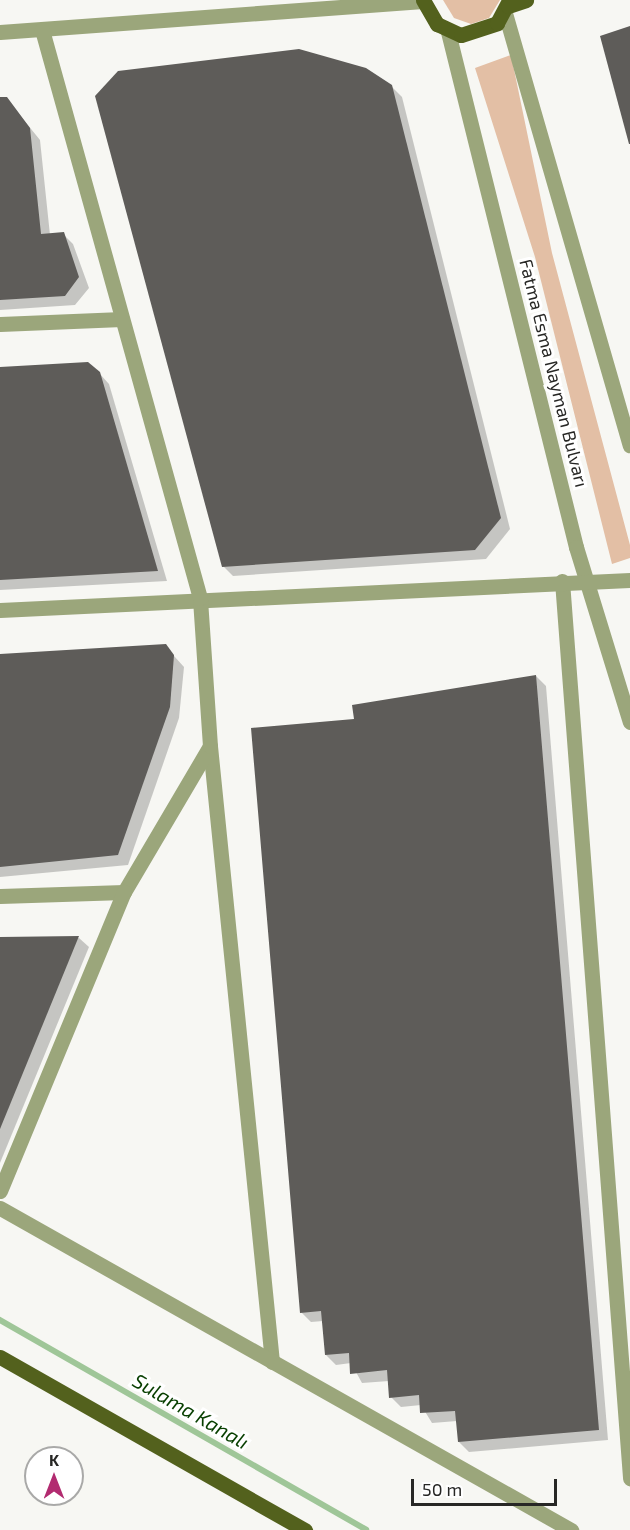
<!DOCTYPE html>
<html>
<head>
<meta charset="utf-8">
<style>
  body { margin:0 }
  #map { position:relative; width:630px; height:1530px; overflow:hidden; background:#f7f7f3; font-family:"Exo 2",sans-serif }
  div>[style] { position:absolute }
  .green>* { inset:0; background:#e3bfa5 }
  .shadow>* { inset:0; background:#0003 }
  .stream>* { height:6px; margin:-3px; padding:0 3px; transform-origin:3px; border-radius:3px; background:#9fc698 }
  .building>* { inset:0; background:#5e5c59 }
  .minor>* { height:15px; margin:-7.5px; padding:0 7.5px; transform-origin:7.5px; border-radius:7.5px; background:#9ba67b }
  .major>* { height:15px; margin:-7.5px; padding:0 7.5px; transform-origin:7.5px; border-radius:7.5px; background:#53611d }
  span { translate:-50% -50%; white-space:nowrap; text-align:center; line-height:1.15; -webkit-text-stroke:6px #fff; paint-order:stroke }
  .street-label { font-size:18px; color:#272725 }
  .water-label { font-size:20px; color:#083f00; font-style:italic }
  .north { position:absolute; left:24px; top:1446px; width:60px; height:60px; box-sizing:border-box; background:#fff; border:2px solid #a9a9a8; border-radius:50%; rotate:0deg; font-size:16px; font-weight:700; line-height:24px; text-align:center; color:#272725 }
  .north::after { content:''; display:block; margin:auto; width:21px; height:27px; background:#b22b70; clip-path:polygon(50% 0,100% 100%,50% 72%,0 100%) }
  .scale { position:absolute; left:411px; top:1479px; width:146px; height:27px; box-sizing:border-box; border:3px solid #272725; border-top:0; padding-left:8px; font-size:18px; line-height:21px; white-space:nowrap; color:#272725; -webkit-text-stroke:4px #fff; paint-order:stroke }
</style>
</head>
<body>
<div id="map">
  <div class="green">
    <i style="clip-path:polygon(443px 0,500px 0,489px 18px,471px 24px,454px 18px)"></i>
    <i style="clip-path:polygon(511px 55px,552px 253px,630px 545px,630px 558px,612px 564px,535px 257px,475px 68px)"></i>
  </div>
  <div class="shadow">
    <i style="clip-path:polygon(391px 86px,402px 97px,510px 529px,486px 559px,233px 576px,223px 566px)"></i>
    <i style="clip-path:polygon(6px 98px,40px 140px,50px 235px,63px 234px,73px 244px,89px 288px,75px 305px,0 310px,0 99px)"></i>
    <i style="clip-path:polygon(0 369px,99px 373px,109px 384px,167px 581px,0 590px)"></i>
    <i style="clip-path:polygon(165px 646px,184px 667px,179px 718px,128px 865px,0 877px,0 656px)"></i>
    <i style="clip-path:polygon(536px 676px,546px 686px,608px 1440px,469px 1452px,459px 1442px,457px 1421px,432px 1423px,421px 1405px,401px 1407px,391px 1397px,389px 1381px,362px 1383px,351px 1363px,336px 1365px,326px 1355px,323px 1321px,311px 1322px,301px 1312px,355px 721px)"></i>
    <i style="clip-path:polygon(79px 938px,89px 947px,0 1163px,0 939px)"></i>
  </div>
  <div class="stream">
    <i style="left:0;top:1320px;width:422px;rotate:29.8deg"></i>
  </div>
  <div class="building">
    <i style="clip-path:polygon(630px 26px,630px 144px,629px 144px,600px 36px)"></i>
    <i style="clip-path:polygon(299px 49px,366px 68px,392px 85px,501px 518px,475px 550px,222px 567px,95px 96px,118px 71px)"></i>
    <i style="clip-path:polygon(0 97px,7px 97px,30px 128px,41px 234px,64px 232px,79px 277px,65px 296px,0 300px)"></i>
    <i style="clip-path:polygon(88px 362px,100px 372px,158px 571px,0 580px,0 367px)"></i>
    <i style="clip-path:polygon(166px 644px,174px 655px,170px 707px,118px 855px,0 867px,0 654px)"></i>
    <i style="clip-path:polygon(536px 675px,599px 1430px,458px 1442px,455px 1411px,420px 1413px,419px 1395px,389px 1398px,387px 1370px,350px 1374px,349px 1353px,325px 1355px,321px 1311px,300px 1313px,251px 728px,354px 719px,352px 705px)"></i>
    <i style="clip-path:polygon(79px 936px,0 1129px,0 937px)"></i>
  </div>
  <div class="minor">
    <i style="left:505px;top:13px;width:450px;rotate:73.9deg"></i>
    <i style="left:0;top:32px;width:424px;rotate:-4.2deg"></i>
    <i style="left:448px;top:32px;width:531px;rotate:76.04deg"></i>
    <i style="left:576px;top:547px;width:183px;rotate:72.9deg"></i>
    <i style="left:0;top:324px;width:122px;rotate:-2.3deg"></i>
    <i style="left:562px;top:581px;width:900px;rotate:85.66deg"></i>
    <i style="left:0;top:610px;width:631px;rotate:-2.73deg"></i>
    <i style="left:210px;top:746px;width:619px;rotate:84.25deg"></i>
    <i style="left:0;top:896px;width:124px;rotate:-1.8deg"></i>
    <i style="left:124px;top:892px;width:169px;rotate:-59.5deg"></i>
    <i style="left:210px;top:746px;width:148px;rotate:-93.9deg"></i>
    <i style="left:200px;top:598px;width:590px;rotate:-105.54deg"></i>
    <i style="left:0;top:1191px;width:324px;rotate:-67.5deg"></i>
    <i style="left:0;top:1208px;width:656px;rotate:29.42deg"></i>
  </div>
  <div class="major">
    <i style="left:423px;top:0;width:28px;rotate:60deg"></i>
    <i style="left:437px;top:24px;width:26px;rotate:25deg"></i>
    <i style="left:461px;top:35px;width:38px;rotate:-18deg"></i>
    <i style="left:497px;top:23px;width:26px;rotate:-62deg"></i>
    <i style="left:508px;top:6px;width:19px;rotate:-18deg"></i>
    <i style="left:0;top:1357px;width:351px;rotate:29.6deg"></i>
  </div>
  <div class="street-label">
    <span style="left:554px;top:373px;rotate:76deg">Fatma Esma Nayman Bulvarı</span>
  </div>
  <div class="water-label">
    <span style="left:191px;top:1411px;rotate:30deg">Sulama Kanalı</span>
  </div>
  <div class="north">K</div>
  <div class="scale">50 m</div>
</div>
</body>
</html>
